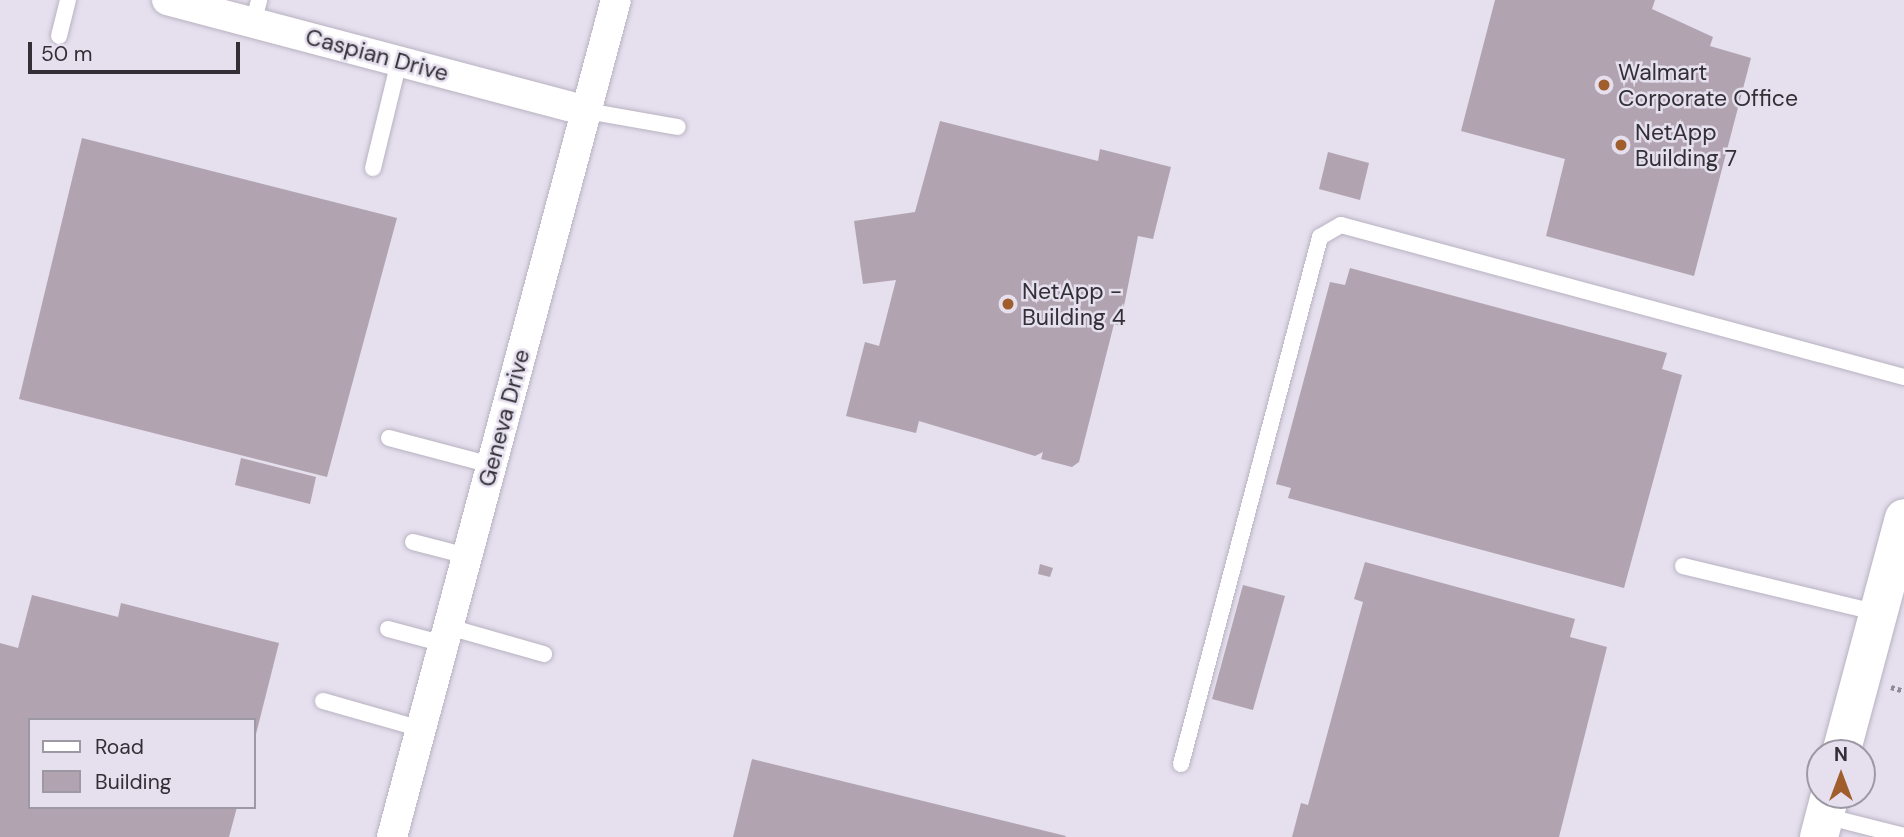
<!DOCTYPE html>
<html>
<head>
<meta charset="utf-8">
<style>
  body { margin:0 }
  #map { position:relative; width:1904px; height:837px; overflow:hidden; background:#e5dfee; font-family:"DM Sans",sans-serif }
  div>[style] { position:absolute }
  .building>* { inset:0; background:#b1a4b0 }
  .path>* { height:4.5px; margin-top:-2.25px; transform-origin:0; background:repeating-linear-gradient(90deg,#8f8b95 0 3.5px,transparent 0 7px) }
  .roads { filter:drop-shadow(0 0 2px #b8b2c1) drop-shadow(0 0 2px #b8b2c1) }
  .lane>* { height:16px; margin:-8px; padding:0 8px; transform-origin:8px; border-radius:8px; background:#fff }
  .street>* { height:30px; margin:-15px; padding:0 15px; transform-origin:15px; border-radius:15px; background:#fff }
  .secondary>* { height:38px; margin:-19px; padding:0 19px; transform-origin:19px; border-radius:19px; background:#fff }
  .dots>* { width:19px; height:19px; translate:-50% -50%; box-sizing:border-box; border:4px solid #e5dfee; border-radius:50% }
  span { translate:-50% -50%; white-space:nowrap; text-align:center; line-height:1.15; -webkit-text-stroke:5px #e5dfee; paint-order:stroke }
  .street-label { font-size:23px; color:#323036 }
  .poi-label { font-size:23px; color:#323036 }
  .left { translate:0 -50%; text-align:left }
  .legend { position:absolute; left:28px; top:718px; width:228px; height:91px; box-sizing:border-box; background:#e5dfee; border:2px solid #9d99a4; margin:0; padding:9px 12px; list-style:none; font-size:21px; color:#323036 }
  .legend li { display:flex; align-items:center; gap:14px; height:35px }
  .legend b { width:35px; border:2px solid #9d99a4 }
  .north { position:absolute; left:1806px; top:739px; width:70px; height:70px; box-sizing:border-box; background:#e5dfee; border:2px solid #9d99a4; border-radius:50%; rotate:0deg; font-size:19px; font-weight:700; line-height:28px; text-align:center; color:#323036 }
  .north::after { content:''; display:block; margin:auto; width:24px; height:32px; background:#a15e2d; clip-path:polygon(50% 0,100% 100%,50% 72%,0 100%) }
  .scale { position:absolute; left:28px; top:42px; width:212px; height:32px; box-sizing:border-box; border:4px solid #323036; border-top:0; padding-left:9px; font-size:21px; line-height:24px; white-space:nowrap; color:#323036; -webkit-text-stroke:5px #e5dfee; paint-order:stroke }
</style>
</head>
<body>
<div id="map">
  <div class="building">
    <i style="clip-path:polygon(1495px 0,1655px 0,1652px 9px,1713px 37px,1710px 46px,1751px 58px,1694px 276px,1546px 236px,1565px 159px,1461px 131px)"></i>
    <i style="clip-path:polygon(940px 121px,1098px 161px,1100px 149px,1171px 167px,1153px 239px,1138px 236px,1120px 326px,1114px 324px,1079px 462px,1072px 467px,1041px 459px,1043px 452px,1035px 456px,919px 421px,916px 433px,846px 416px,865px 342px,879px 346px,896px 280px,863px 284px,854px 221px,915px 212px)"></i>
    <i style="clip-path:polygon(82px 138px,397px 218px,327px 477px,19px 399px)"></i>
    <i style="clip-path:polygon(1328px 152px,1369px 163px,1360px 200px,1319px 189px)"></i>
    <i style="clip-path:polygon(1350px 268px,1667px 353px,1662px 369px,1682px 375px,1624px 588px,1288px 498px,1291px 488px,1276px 484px,1330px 282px,1345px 285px)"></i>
    <i style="clip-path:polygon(241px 458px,316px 477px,310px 504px,235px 485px)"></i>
    <i style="clip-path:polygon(1365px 562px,1575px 619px,1570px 637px,1607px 647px,1559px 837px,1292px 837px,1301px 803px,1308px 805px,1363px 602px,1354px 599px)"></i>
    <i style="clip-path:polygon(1040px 564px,1053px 568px,1050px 577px,1038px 574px)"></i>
    <i style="clip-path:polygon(1243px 585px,1285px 596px,1253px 710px,1212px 699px)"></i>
    <i style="clip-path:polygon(32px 595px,118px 617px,121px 603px,279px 643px,255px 738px,254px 720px,30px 720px,30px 807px,237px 807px,229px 837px,0 837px,0 643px,18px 648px)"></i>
    <i style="clip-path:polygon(752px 759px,1066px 836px,1065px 837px,733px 837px)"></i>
  </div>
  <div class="path">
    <i style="left:1891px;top:687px;width:14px;rotate:17deg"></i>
  </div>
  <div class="roads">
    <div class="lane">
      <i style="left:253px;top:23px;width:24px;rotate:-75deg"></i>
      <i style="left:59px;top:36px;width:37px;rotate:-76deg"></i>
      <i style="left:587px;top:111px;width:92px;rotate:10deg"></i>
      <i style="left:373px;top:168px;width:110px;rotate:-76.3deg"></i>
      <i style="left:389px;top:438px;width:106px;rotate:14.8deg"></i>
      <i style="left:413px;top:542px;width:56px;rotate:14.5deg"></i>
      <i style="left:1683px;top:566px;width:202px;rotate:13.5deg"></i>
      <i style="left:449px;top:627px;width:99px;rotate:15.9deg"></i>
      <i style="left:388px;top:629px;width:58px;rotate:15deg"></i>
      <i style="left:323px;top:701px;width:102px;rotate:15.9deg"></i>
      <i style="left:1181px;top:764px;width:545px;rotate:-75.22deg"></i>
      <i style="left:1320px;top:237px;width:24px;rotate:-30deg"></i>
      <i style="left:1341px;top:225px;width:583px;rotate:15.11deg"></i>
      <i style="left:1825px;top:816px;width:81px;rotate:14.2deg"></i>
    </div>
    <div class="street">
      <i style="left:167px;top:0;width:434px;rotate:14.8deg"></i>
      <i style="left:392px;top:837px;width:866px;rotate:-75.02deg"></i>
    </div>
    <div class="secondary">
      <i style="left:1841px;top:753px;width:243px;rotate:-75deg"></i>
      <i style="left:1819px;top:837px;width:43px;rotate:-75.3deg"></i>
    </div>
  </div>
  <div class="dots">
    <i style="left:1604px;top:85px;background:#a15e2d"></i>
    <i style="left:1621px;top:145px;background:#a15e2d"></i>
    <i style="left:1008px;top:304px;background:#a15e2d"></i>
  </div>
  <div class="street-label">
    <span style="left:377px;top:55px;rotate:15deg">Caspian Drive</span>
    <span style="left:504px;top:418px;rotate:-75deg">Geneva Drive</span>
  </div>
  <div class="poi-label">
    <span class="left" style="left:1618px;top:85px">Walmart<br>Corporate Office</span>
    <span class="left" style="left:1635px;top:145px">NetApp<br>Building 7</span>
    <span class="left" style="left:1022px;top:304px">NetApp -<br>Building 4</span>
  </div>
  <ul class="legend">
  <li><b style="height:9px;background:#fff"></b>Road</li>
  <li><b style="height:19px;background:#b1a4b0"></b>Building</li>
  </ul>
  <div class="north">N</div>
  <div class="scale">50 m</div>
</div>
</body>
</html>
